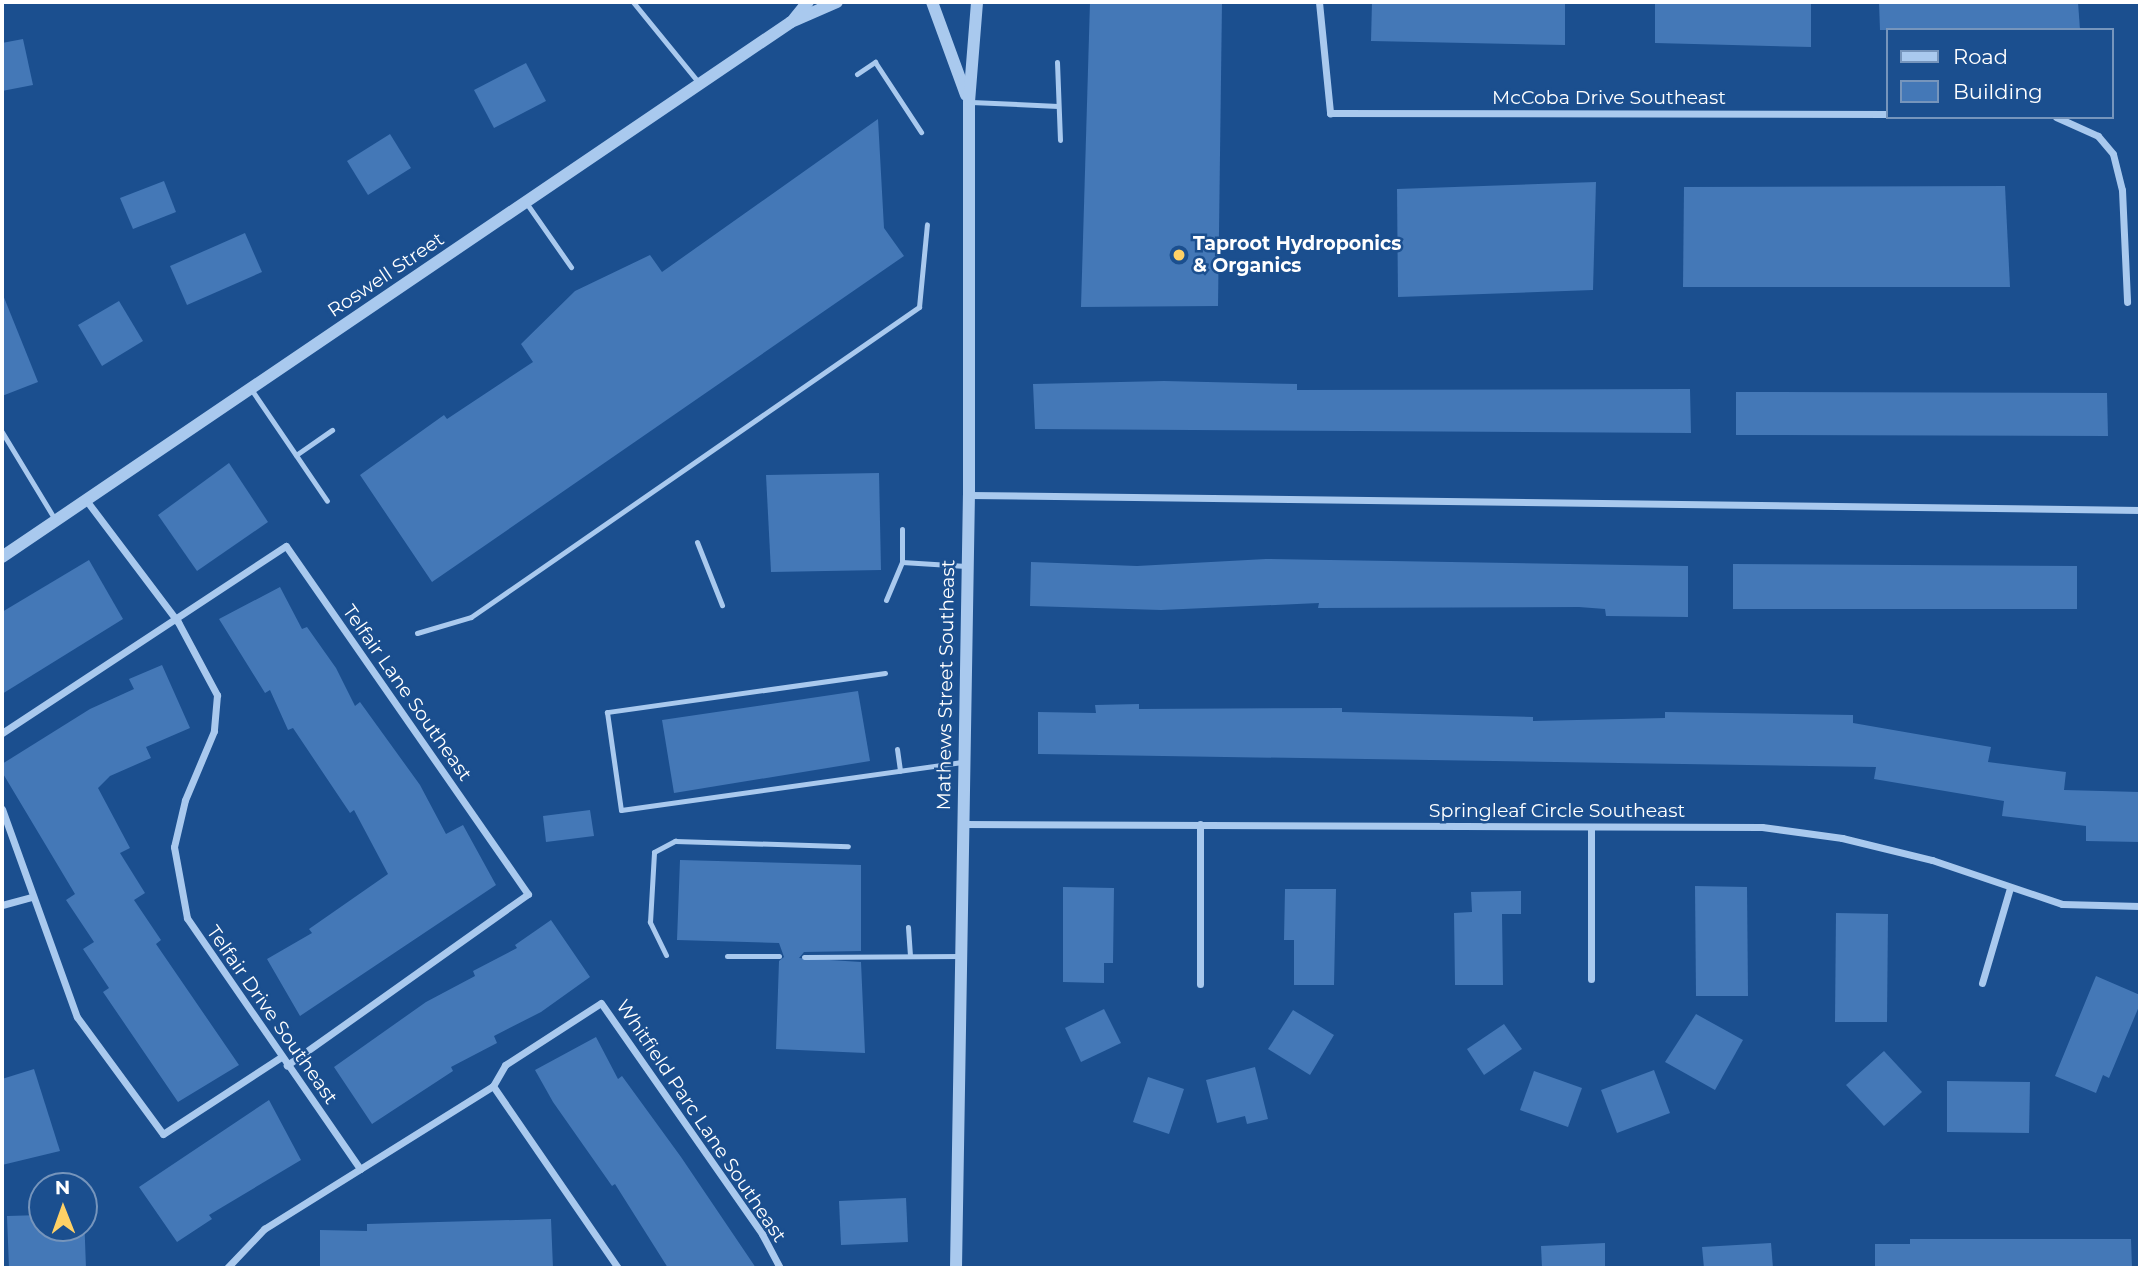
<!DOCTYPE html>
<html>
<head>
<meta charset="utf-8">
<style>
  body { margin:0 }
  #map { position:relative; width:2142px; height:1270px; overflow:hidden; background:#1b4f8f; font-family:Montserrat,sans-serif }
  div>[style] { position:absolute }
  .building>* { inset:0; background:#4478b7 }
  .service>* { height:5px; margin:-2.5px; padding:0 2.5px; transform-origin:2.5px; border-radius:2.5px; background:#a9c9ee }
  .minor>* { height:7px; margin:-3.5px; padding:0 3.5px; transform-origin:3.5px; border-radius:3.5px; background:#a9c9ee }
  .tertiary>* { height:12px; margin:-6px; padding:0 6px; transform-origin:6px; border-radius:6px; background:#a9c9ee }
  .dots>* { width:19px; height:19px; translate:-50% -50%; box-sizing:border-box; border:4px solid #1b4f8f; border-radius:50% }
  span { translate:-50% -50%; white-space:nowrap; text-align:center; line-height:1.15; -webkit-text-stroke:5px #1b4f8f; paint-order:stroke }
  .street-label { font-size:19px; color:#fff }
  .poi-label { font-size:19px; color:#fff; font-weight:700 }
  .left { translate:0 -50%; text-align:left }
  .frame { position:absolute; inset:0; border:4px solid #fff; pointer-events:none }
  .legend { position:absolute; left:1886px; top:28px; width:228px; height:91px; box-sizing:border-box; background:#1b4f8f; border:2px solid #7695bc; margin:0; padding:9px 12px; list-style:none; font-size:21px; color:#fff }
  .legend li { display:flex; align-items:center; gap:14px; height:35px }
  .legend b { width:35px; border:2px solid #7695bc }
  .north { position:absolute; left:28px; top:1172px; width:70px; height:70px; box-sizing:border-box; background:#1b4f8f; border:2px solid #7695bc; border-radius:50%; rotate:359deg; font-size:19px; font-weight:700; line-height:28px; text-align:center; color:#fff }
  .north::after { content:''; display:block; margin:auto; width:24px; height:32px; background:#ffd166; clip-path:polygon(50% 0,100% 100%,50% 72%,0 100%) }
</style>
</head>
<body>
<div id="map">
  <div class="building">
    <i style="clip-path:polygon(1090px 2px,1222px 2px,1218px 306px,1081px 307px)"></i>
    <i style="clip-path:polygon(1372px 2px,1565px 2px,1565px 45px,1371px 41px)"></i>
    <i style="clip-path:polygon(1655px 2px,1811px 2px,1811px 47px,1655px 43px)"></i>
    <i style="clip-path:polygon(1879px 2px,2078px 2px,2080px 30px,1880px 30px)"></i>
    <i style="clip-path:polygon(23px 39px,33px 85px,2px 91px,2px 43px)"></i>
    <i style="clip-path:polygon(526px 63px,546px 101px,494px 128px,474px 90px)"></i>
    <i style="clip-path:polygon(878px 119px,884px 228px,904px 256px,432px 582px,360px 475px,444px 415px,447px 419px,533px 362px,521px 344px,575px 291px,650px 255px,662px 272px)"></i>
    <i style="clip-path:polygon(390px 134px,411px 168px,368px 195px,347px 161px)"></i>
    <i style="clip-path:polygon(164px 181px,176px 212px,133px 229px,120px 198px)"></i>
    <i style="clip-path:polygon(1596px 182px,1593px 290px,1398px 297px,1397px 189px)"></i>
    <i style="clip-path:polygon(2005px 186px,2010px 287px,1683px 287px,1684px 187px)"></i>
    <i style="clip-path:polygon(245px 233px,262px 272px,187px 305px,170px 266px)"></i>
    <i style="clip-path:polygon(3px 295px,38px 382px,2px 396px,2px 296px)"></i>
    <i style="clip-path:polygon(119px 301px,143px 341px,102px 366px,78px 325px)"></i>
    <i style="clip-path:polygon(1164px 381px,1297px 384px,1297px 390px,1690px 389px,1691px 433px,1035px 429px,1033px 384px)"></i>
    <i style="clip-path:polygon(1736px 392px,2107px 393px,2108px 436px,1736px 435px)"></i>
    <i style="clip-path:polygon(229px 463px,268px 522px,197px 571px,158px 515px)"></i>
    <i style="clip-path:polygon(879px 473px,881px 570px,771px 572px,766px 475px)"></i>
    <i style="clip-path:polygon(1266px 559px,1688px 566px,1688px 617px,1606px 616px,1605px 609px,1579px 607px,1318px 608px,1319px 603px,1161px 610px,1030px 606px,1031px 562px,1137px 566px)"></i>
    <i style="clip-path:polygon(89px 560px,123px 619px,2px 694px,2px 612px)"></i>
    <i style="clip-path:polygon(1733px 564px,2077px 566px,2077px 609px,1733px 609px)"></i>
    <i style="clip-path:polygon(280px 587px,302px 629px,307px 627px,336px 668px,355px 706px,360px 702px,420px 785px,446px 834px,463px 825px,496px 885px,300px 1016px,267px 959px,312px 933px,309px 929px,388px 874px,354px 810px,350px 813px,293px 728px,288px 730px,270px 690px,265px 693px,219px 619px)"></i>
    <i style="clip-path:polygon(162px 665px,190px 728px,146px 747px,151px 758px,110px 776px,98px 788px,130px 848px,120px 853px,145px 893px,134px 900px,161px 940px,156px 944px,239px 1065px,178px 1102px,103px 992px,109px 988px,83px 949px,94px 942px,66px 900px,75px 894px,2px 772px,2px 764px,90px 709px,134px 689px,129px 679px)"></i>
    <i style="clip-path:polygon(858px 691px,870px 761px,674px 793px,662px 720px)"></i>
    <i style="clip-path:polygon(1139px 704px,1139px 709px,1342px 708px,1342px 712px,1533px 717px,1533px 721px,1665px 718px,1665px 712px,1853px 715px,1853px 723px,1991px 747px,1988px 762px,2066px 772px,2064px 790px,2140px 792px,2140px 842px,2086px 841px,2086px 826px,2002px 816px,2004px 801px,1874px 779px,1876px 767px,1038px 754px,1038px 712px,1096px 713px,1095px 705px)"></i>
    <i style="clip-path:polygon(590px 810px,594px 836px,546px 842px,543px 816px)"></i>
    <i style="clip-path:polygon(680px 860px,861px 865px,861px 951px,804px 952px,799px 958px,861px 962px,865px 1053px,776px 1049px,779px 961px,784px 957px,779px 943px,677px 940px)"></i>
    <i style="clip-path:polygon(1695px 886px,1747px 887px,1748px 996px,1696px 996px)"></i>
    <i style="clip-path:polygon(1063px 887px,1114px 888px,1113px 963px,1104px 963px,1104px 983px,1063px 982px)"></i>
    <i style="clip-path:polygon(1285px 889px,1336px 889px,1334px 985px,1294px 985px,1294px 940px,1284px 940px)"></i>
    <i style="clip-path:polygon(1521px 891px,1521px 914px,1502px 914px,1503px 985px,1455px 985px,1454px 913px,1472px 912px,1471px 892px)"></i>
    <i style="clip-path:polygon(1836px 913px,1888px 914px,1887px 1022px,1835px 1022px)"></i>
    <i style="clip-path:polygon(551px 920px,590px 977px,541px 1012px,494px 1036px,497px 1043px,451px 1067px,453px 1071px,372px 1124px,334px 1067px,426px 1002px,475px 976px,473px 971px,517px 948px,515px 945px)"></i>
    <i style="clip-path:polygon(2096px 976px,2140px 995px,2140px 1004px,2109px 1078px,2103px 1075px,2096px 1093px,2055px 1076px)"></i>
    <i style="clip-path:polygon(1104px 1009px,1121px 1043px,1081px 1062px,1065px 1028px)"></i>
    <i style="clip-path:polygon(1293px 1010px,1334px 1035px,1310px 1075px,1268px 1049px)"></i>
    <i style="clip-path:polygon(1696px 1014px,1743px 1040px,1715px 1090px,1665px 1062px)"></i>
    <i style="clip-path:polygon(1504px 1024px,1522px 1049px,1484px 1075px,1467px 1049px)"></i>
    <i style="clip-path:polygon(596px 1037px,618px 1079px,622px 1076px,681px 1157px,756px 1268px,668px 1268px,615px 1184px,612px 1186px,553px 1102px,535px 1070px)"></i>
    <i style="clip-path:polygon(1884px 1051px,1922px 1092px,1884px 1126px,1846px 1085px)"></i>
    <i style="clip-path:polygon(1255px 1067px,1268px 1119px,1247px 1124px,1245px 1116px,1217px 1123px,1206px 1080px)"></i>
    <i style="clip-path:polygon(34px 1069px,60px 1151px,2px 1165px,2px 1079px)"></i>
    <i style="clip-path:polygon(1654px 1070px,1670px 1113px,1617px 1133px,1601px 1090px)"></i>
    <i style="clip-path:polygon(1534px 1071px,1582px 1088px,1568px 1127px,1520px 1110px)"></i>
    <i style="clip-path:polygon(1148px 1077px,1184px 1089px,1169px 1134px,1133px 1122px)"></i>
    <i style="clip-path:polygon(1947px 1081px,2030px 1082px,2029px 1133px,1947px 1132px)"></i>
    <i style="clip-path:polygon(269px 1100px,301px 1160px,209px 1215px,212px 1219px,177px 1242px,139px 1187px)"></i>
    <i style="clip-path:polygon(906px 1198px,908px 1242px,841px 1245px,839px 1201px)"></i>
    <i style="clip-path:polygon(84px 1214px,86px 1268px,9px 1268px,7px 1216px,42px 1215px,42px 1228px,84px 1228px)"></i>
    <i style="clip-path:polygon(551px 1219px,553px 1268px,320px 1268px,320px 1230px,367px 1231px,367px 1224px)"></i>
    <i style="clip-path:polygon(1910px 1239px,2131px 1239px,2132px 1268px,1875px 1268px,1875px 1244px,1910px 1244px)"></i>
    <i style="clip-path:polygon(1605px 1243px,1605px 1268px,1542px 1268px,1541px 1246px)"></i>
    <i style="clip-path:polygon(1771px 1243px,1773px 1268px,1704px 1268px,1702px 1247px)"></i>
  </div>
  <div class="service">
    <i style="left:633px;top:2px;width:104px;rotate:50.8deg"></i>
    <i style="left:1057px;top:62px;width:78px;rotate:87.8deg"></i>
    <i style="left:857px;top:74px;width:22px;rotate:-34deg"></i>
    <i style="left:875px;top:62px;width:84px;rotate:56.7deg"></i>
    <i style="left:971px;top:102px;width:87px;rotate:2.6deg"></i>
    <i style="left:527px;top:204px;width:77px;rotate:55.1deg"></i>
    <i style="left:251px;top:389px;width:135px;rotate:55.8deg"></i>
    <i style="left:2px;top:432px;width:104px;rotate:58.8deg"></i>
    <i style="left:296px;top:455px;width:44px;rotate:-34.8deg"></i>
    <i style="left:697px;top:542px;width:68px;rotate:68.4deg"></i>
    <i style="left:902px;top:562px;width:64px;rotate:3.6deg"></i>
    <i style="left:886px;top:600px;width:41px;rotate:-67.2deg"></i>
    <i style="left:902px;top:562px;width:33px;rotate:-90deg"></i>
    <i style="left:417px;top:633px;width:56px;rotate:-16.5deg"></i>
    <i style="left:471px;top:617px;width:545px;rotate:-34.68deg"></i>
    <i style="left:919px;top:307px;width:83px;rotate:-84.5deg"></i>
    <i style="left:885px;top:673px;width:281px;rotate:172deg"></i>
    <i style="left:607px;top:712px;width:99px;rotate:81.9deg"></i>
    <i style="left:621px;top:810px;width:346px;rotate:-8deg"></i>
    <i style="left:897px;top:749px;width:22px;rotate:82deg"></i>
    <i style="left:908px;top:927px;width:29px;rotate:86deg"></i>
    <i style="left:666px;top:955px;width:37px;rotate:-116deg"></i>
    <i style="left:650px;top:922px;width:70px;rotate:-86.7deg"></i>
    <i style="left:654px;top:852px;width:24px;rotate:-28deg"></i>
    <i style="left:675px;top:841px;width:173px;rotate:1.7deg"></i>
    <i style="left:727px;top:956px;width:52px"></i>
    <i style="left:804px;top:957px;width:157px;rotate:-0.4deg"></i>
  </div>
  <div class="minor">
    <i style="left:1319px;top:2px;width:112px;rotate:84.3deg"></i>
    <i style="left:1330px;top:113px;width:558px;rotate:0.1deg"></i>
    <i style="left:2056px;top:117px;width:46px;rotate:24.3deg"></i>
    <i style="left:2098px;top:136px;width:23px;rotate:50deg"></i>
    <i style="left:2113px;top:154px;width:37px;rotate:76deg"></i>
    <i style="left:2122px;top:190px;width:112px;rotate:87.4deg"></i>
    <i style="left:969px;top:495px;width:1171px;rotate:0.73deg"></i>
    <i style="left:86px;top:500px;width:153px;rotate:53deg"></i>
    <i style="left:178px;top:622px;width:83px;rotate:61.9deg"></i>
    <i style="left:217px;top:695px;width:36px;rotate:95deg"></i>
    <i style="left:214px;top:731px;width:75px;rotate:112.8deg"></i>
    <i style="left:185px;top:800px;width:48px;rotate:103.2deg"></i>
    <i style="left:174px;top:847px;width:72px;rotate:79.6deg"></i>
    <i style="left:187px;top:918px;width:305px;rotate:55.4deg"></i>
    <i style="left:2px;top:733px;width:340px;rotate:-33.4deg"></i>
    <i style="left:286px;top:546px;width:424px;rotate:55.2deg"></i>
    <i style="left:528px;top:894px;width:296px;rotate:144.6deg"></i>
    <i style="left:2px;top:809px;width:221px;rotate:70.2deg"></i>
    <i style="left:77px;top:1017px;width:145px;rotate:53.7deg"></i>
    <i style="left:163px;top:1134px;width:141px;rotate:-33.1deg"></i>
    <i style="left:963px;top:824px;width:799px;rotate:0.22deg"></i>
    <i style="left:1762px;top:827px;width:81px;rotate:7.8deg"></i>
    <i style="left:1842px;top:838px;width:93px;rotate:13.7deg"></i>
    <i style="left:1932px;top:860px;width:137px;rotate:18.7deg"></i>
    <i style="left:2062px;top:904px;width:78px;rotate:1.5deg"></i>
    <i style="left:1200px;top:824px;width:160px;rotate:90deg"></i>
    <i style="left:1591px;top:827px;width:152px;rotate:90deg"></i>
    <i style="left:2px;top:905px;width:31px;rotate:-15deg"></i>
    <i style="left:1982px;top:983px;width:99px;rotate:-73.6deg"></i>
    <i style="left:493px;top:1086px;width:24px;rotate:-60deg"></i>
    <i style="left:505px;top:1065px;width:114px;rotate:-32.9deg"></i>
    <i style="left:601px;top:1003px;width:282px;rotate:55.1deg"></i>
    <i style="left:762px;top:1234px;width:38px;rotate:62deg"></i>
    <i style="left:227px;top:1268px;width:54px;rotate:-46.5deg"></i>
    <i style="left:264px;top:1229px;width:270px;rotate:-32deg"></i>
    <i style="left:493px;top:1086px;width:221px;rotate:55.5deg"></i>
  </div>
  <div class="tertiary">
    <i style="left:932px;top:2px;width:99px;rotate:69.9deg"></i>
    <i style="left:794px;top:19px;width:22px;rotate:-51deg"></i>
    <i style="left:2px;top:557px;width:953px;rotate:-34.14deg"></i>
    <i style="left:791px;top:22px;width:50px;rotate:-23.5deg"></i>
    <i style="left:956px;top:1268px;width:773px;rotate:-89.04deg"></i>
    <i style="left:969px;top:495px;width:393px;rotate:-90deg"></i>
    <i style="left:969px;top:102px;width:100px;rotate:-85.4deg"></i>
  </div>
  <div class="dots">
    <i style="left:1179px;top:255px;background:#ffd166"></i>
  </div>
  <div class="street-label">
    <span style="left:1609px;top:98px">McCoba Drive Southeast</span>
    <span style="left:386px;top:275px;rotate:-34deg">Roswell Street</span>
    <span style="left:946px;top:685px;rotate:-89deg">Mathews Street Southeast</span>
    <span style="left:407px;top:693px;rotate:55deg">Telfair Lane Southeast</span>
    <span style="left:1557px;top:811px">Springleaf Circle Southeast</span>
    <span style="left:272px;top:1015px;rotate:55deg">Telfair Drive Southeast</span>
    <span style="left:701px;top:1121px;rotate:56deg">Whitfield Parc Lane Southeast</span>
  </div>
  <div class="poi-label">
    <span class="left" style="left:1193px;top:255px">Taproot Hydroponics<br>&amp; Organics</span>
  </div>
  <div class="frame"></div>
  <ul class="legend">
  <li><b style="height:9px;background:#a9c9ee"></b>Road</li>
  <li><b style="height:19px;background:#4478b7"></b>Building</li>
  </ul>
  <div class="north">N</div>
</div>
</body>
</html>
